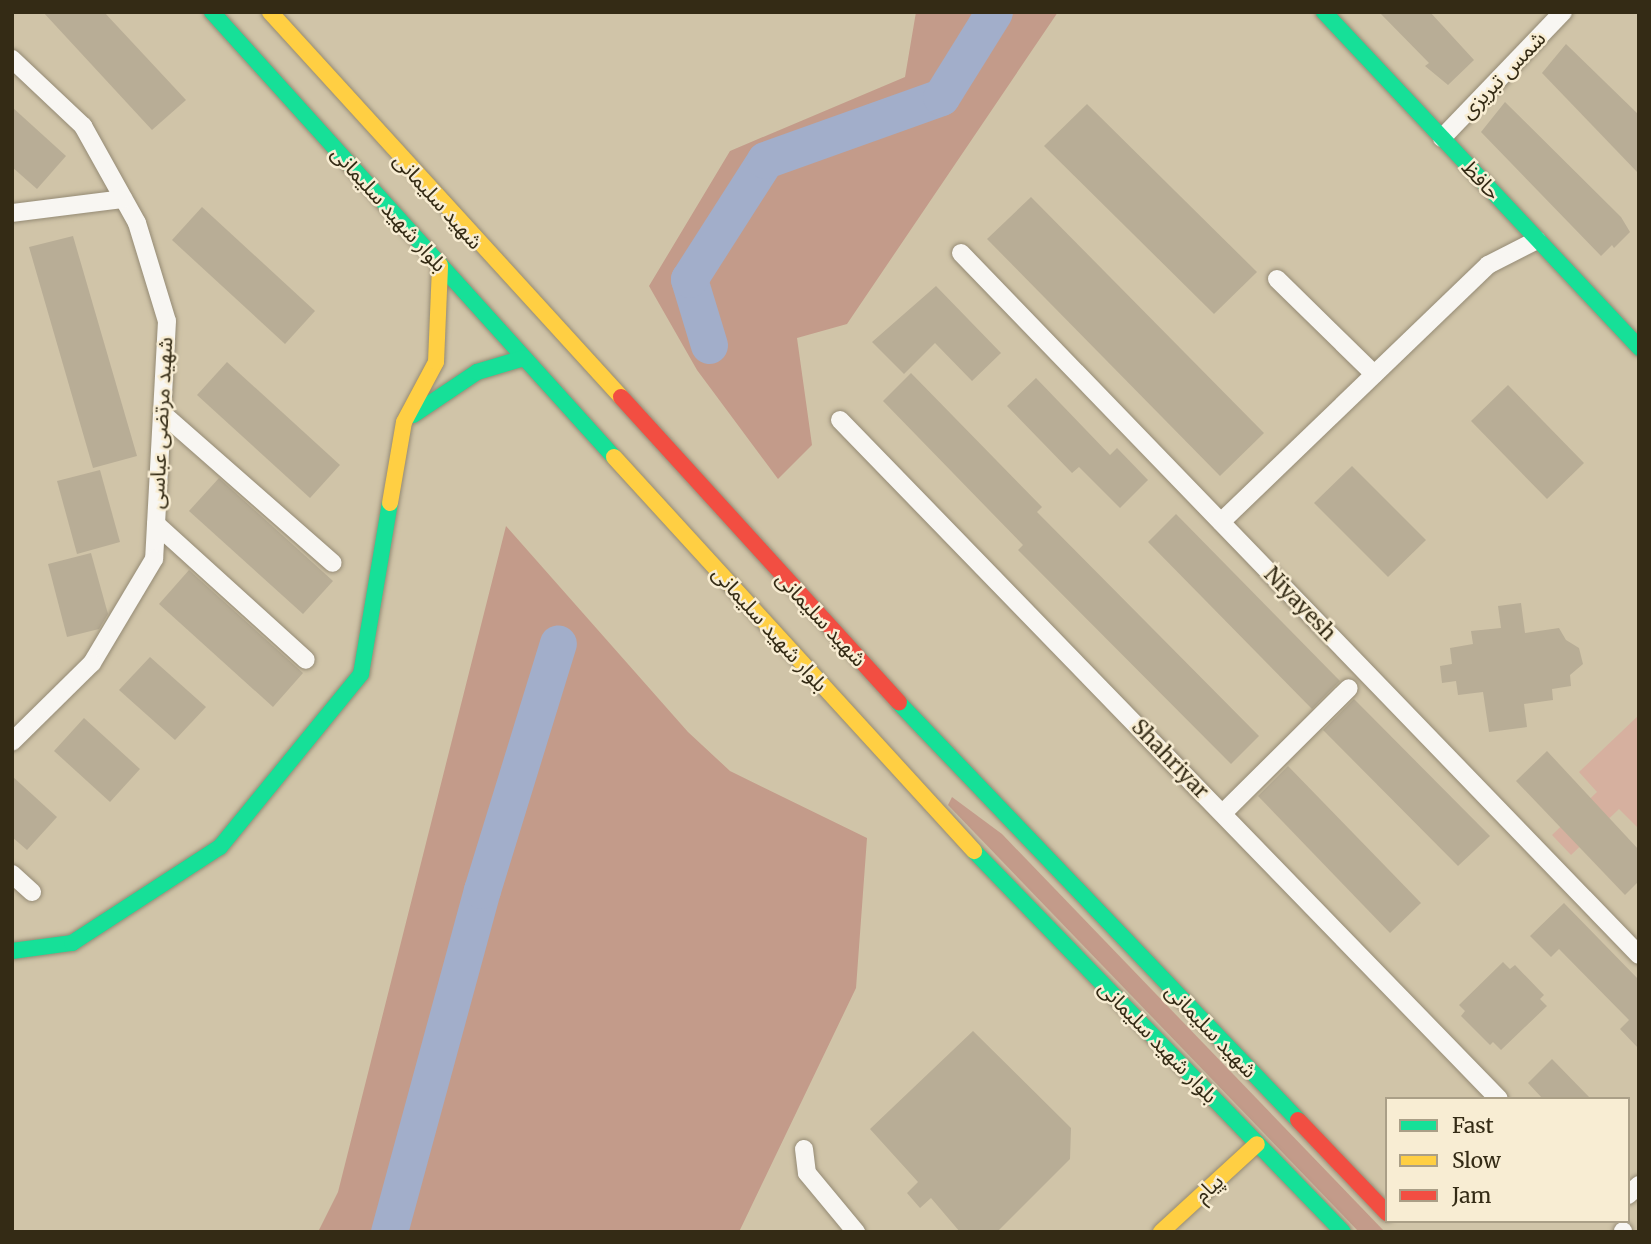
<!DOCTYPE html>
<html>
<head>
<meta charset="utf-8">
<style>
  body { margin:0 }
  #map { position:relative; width:1651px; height:1244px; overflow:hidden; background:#d0c4a8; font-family:Merriweather,"Noto Sans Arabic",serif }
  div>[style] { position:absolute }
  .green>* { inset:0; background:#d6b09f }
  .forest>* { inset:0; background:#c39b8a }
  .river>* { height:37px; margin:-18.5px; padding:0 18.5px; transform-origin:18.5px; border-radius:18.5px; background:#a2aeca }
  .building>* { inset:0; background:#b8ad96 }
  .roads { filter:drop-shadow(0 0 2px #948a74) drop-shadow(0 0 2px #948a74) }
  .street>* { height:18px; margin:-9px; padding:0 9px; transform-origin:9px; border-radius:9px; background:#f8f6f2 }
  .fast>* { height:16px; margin:-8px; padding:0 8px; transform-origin:8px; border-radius:8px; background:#16e098 }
  .slow>* { height:16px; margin:-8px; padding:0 8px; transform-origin:8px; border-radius:8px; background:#ffcf43 }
  .jam>* { height:16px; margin:-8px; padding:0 8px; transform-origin:8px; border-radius:8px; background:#f24e42 }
  span { translate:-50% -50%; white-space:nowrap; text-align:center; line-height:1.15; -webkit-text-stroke:5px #f8edd3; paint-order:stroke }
  .street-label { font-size:21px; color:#342b15 }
  .frame { position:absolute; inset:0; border:14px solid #342b15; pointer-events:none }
  .legend { position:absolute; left:1385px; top:1097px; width:245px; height:126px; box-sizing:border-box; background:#f8edd3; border:2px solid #aa9f87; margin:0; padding:9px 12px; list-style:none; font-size:21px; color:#342b15 }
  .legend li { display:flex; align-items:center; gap:14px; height:35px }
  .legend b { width:35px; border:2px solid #aa9f87 }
</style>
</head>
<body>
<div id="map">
  <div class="green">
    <i style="clip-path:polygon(1639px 715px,1639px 829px,1619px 809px,1571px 855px,1552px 835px,1597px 792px,1579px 772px)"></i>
  </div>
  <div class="forest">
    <i style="clip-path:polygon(916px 12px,1058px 12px,847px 324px,797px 338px,812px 445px,778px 479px,697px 370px,649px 286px,730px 151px,905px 77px)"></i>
    <i style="clip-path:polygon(506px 526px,688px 732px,730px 771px,867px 838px,856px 988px,739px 1232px,318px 1232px,338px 1192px)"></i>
    <i style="clip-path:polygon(952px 797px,1002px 834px,1385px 1232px,1359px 1232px,948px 805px)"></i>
  </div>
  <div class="river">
    <i style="left:709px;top:345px;width:69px;rotate:-106.9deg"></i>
    <i style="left:689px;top:279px;width:141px;rotate:-57.4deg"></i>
    <i style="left:765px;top:160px;width:187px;rotate:-19.7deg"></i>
    <i style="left:941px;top:97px;width:100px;rotate:-58.1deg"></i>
    <i style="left:389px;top:1232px;width:354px;rotate:-74.8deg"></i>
    <i style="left:482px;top:890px;width:258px;rotate:-72.9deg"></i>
  </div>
  <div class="building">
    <i style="clip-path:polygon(43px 12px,104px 12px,186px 100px,152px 130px)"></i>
    <i style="clip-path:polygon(1379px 12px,1430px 12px,1474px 60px,1448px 85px,1425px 66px,1429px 63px)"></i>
    <i style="clip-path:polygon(1566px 44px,1639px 115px,1639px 174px,1542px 73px)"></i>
    <i style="clip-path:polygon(1505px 102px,1621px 217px,1630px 232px,1614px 248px,1612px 245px,1601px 256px,1481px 132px)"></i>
    <i style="clip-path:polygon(1087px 104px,1257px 272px,1214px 314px,1044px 146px)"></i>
    <i style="clip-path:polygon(12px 107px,66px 156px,37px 189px,12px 167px)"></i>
    <i style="clip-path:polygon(1031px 197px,1264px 433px,1220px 476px,987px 239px)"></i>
    <i style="clip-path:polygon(202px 207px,315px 311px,285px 344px,172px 240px)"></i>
    <i style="clip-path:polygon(73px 236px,137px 456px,93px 468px,29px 247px)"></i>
    <i style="clip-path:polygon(936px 286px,1001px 353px,972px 381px,935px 343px,904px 374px,872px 342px)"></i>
    <i style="clip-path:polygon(227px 362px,340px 465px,310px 498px,197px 395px)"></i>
    <i style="clip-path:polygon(911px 373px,1042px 507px,1037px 512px,1259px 736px,1231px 764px,1018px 550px,1023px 545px,883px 401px)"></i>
    <i style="clip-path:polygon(1036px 378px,1110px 455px,1117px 448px,1148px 480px,1120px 508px,1079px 467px,1072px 473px,1007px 406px)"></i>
    <i style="clip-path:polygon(1508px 385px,1584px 463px,1547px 499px,1471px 421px)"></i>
    <i style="clip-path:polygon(1352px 466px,1426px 540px,1388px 577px,1314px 503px)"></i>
    <i style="clip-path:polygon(100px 470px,120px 542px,77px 554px,57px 481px)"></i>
    <i style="clip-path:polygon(219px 478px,333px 581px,303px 614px,189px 511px)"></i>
    <i style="clip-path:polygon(1176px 514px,1340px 681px,1312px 709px,1148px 542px)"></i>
    <i style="clip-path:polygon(91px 553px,108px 614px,99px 629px,67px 637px,48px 564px)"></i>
    <i style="clip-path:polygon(189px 570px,303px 673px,273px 707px,159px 604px)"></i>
    <i style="clip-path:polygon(1521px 603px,1525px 633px,1559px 628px,1566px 640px,1579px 648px,1583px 664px,1570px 675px,1571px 686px,1552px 689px,1553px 700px,1524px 704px,1527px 727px,1489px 732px,1483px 692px,1458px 695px,1456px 681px,1442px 683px,1440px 666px,1452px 664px,1450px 648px,1473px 644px,1471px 631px,1501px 628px,1498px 606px)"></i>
    <i style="clip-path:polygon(150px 657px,206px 707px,175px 740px,119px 690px)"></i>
    <i style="clip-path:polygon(1354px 699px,1490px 836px,1458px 866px,1323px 730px)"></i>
    <i style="clip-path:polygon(84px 718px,140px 769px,110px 802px,54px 751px)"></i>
    <i style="clip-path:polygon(1547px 751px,1639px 850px,1639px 881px,1625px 895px,1516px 781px)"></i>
    <i style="clip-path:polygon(1288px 766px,1421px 903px,1390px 933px,1258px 796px)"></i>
    <i style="clip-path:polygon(12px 776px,57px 817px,27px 850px,12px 837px)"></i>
    <i style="clip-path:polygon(1564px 903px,1639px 980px,1639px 1049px,1620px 1029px,1629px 1020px,1559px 949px,1551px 957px,1530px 936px)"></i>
    <i style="clip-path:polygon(1503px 962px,1510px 969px,1515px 965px,1544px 995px,1540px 999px,1547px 1006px,1501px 1050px,1493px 1042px,1490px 1045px,1461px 1016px,1465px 1011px,1459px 1005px)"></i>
    <i style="clip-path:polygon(973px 1031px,1071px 1128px,1070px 1159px,997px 1232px,960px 1232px,931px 1198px,920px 1208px,907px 1193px,918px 1182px,870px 1129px)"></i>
    <i style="clip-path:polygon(1552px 1059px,1591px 1099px,1543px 1099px,1528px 1083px)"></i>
  </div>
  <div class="roads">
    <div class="street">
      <i style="left:12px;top:59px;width:98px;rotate:43.3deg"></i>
      <i style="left:83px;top:126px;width:111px;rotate:60.9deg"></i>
      <i style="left:137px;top:223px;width:102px;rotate:73deg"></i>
      <i style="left:167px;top:321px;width:238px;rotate:93.1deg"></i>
      <i style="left:154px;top:559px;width:121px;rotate:120.8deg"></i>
      <i style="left:92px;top:663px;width:112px;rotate:135.4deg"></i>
      <i style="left:1442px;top:138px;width:175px;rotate:-46.2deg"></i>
      <i style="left:12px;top:213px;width:112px;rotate:-7.2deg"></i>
      <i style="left:961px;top:253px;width:976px;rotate:46deg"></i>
      <i style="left:1277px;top:279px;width:136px;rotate:44.4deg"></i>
      <i style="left:162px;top:413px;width:227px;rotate:41.3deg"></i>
      <i style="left:840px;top:420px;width:946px;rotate:45.86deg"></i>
      <i style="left:1221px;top:522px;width:371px;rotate:-43.9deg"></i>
      <i style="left:1488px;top:265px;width:55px;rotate:-27deg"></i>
      <i style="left:156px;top:524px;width:202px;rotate:42.2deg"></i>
      <i style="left:1223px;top:813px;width:177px;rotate:-44.8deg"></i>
      <i style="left:12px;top:874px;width:27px;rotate:42deg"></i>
      <i style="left:804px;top:1149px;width:24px;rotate:83deg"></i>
      <i style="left:807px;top:1173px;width:77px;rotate:50.3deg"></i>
      <i style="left:1628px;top:1195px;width:15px;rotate:-42deg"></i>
      <i style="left:1623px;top:1231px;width:1px;rotate:90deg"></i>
    </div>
    <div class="fast">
      <i style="left:212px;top:12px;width:600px;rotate:47.91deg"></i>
      <i style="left:1324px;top:12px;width:461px;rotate:46.8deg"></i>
      <i style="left:413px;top:415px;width:77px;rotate:-33.9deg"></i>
      <i style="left:477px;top:372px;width:49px;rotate:-16.6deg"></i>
      <i style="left:899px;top:703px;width:577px;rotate:46.26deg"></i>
      <i style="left:974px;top:851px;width:530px;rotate:45.92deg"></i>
      <i style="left:12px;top:951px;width:61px;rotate:-7.6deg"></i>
      <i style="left:72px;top:943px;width:176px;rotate:-33deg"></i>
      <i style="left:220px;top:847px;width:223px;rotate:-50.8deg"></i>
      <i style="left:361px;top:674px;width:173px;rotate:-80.4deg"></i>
    </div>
    <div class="slow">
      <i style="left:270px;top:12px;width:521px;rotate:47.64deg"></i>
      <i style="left:614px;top:457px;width:534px;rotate:47.58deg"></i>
      <i style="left:390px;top:503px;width:82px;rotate:-80.2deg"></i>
      <i style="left:404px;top:422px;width:68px;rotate:-61.9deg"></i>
      <i style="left:436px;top:362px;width:97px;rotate:-87.6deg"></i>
      <i style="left:1161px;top:1232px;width:130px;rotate:-42.5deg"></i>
    </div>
    <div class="jam">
      <i style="left:621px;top:397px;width:413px;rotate:47.7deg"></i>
      <i style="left:1298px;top:1120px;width:129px;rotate:46.3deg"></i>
    </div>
  </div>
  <div class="street-label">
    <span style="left:1503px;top:75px;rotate:-46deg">شمس تبریزی</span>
    <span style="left:1481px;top:180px;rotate:47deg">حافظ</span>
    <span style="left:438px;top:201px;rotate:48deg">شهید سلیمانی</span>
    <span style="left:389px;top:209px;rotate:48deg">بلوار شهید سلیمانی</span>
    <span style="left:161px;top:423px;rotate:-87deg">شهید مرتضی عباسی</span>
    <span style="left:1300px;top:604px;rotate:46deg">Niyayesh</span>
    <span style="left:821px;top:619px;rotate:47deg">شهید سلیمانی</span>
    <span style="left:770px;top:629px;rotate:48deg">بلوار شهید سلیمانی</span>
    <span style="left:1170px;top:759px;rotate:46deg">Shahriyar</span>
    <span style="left:1211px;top:1031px;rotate:46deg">شهید سلیمانی</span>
    <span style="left:1158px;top:1042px;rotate:46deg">بلوار شهید سلیمانی</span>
    <span style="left:1209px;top:1188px;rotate:-43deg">پیام</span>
  </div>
  <div class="frame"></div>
  <ul class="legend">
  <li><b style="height:9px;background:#16e098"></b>Fast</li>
  <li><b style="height:9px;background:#ffcf43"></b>Slow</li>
  <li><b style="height:9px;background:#f24e42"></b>Jam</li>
  </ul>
</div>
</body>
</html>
